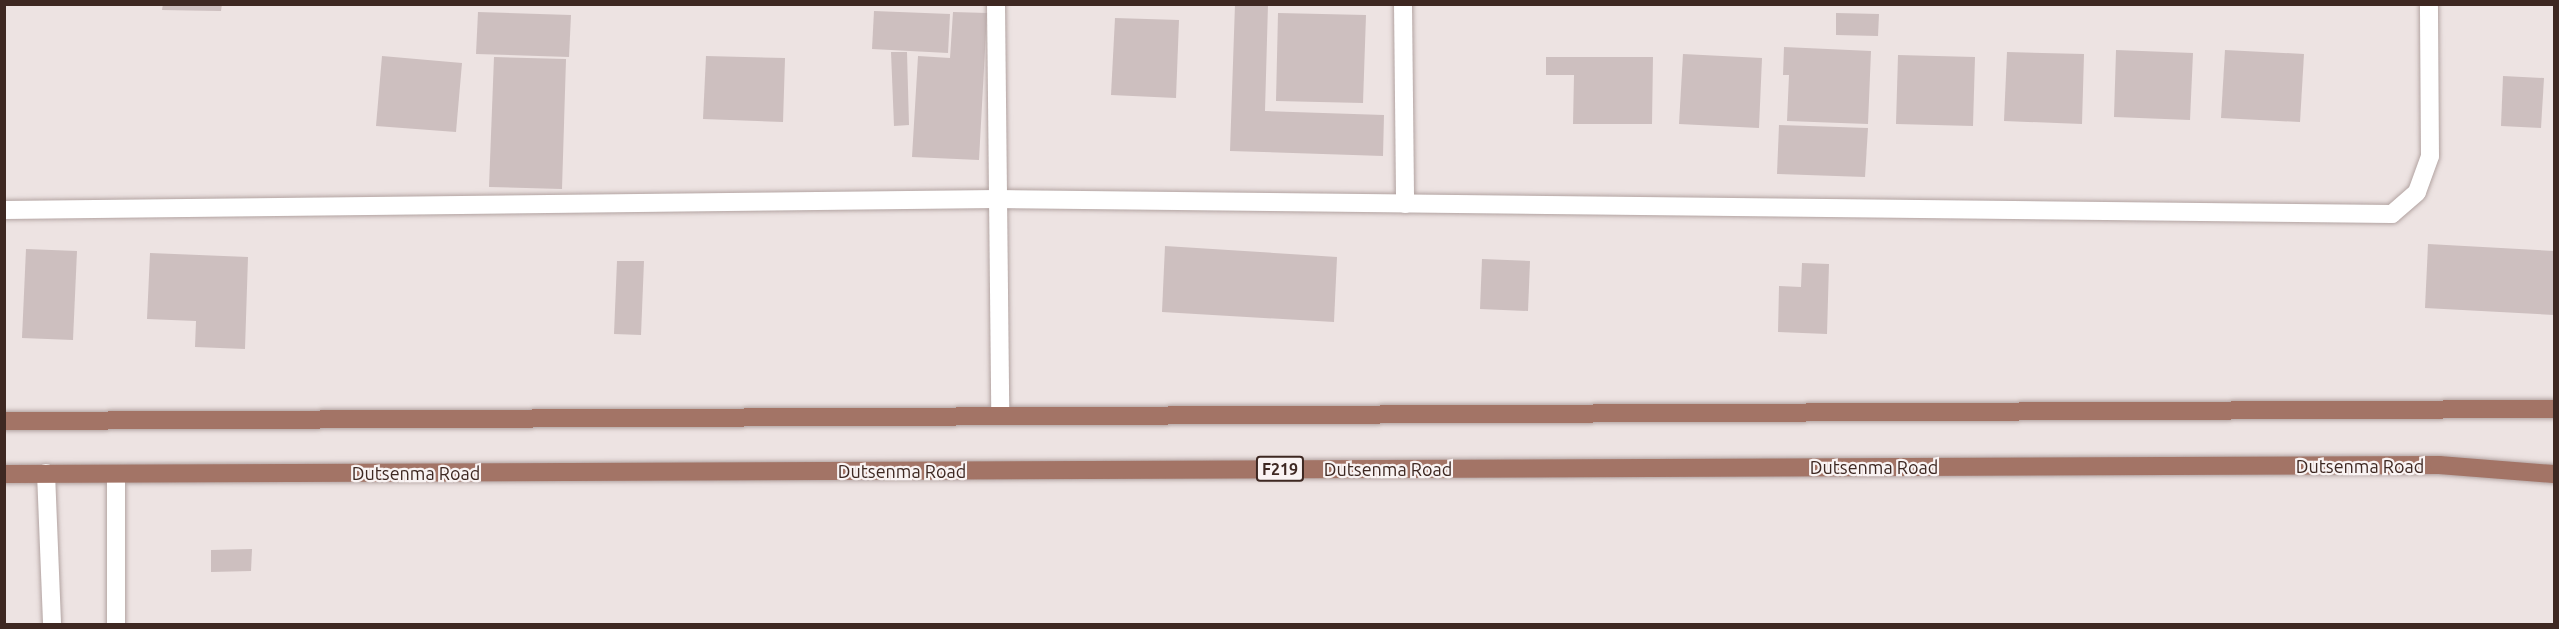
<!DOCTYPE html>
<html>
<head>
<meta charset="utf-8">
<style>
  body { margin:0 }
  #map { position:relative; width:2559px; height:629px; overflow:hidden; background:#ede3e2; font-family:Ubuntu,sans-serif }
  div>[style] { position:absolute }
  .building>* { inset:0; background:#cdbfbf }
  .roads { filter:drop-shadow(0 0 2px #b2a3a1) drop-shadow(0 0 2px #b2a3a1) }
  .minor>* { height:18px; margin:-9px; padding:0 9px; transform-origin:9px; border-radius:9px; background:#fff }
  .major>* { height:18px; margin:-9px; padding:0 9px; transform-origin:9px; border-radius:9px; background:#a37466 }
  span { translate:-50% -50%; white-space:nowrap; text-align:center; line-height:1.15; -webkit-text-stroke:4.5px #f9f3f3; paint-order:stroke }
  .shield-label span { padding:2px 4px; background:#f9f3f3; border:2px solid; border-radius:4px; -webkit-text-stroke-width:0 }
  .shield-label { font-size:16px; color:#3e2822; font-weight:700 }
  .street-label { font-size:18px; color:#3e2822 }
  .frame { position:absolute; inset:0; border:6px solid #3e2822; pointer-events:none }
</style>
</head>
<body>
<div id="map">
  <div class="building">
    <i style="clip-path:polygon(163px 4px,222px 4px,221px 11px,162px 10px)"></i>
    <i style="clip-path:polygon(1235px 4px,1268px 4px,1265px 111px,1384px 115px,1383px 156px,1230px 151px)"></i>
    <i style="clip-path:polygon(874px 11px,950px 14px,948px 53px,872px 49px)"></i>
    <i style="clip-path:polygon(478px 12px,571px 15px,569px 57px,476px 54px)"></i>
    <i style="clip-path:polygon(953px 12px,987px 13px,979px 160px,912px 157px,918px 56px,950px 58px)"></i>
    <i style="clip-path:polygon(1278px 13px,1366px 15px,1363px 103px,1276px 101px)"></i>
    <i style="clip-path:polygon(1836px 13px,1879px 14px,1878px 36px,1836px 35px)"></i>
    <i style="clip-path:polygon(1115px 18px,1179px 20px,1176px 98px,1111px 95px)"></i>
    <i style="clip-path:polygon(1784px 47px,1871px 51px,1868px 124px,1787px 121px,1789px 75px,1783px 75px)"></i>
    <i style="clip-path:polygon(2116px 50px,2193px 53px,2190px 120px,2114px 117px)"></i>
    <i style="clip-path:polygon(2225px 50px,2304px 54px,2300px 122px,2221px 118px)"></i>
    <i style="clip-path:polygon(891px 52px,907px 52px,909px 125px,894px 126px)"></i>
    <i style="clip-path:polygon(2007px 52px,2084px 54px,2082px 124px,2004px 121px)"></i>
    <i style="clip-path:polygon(1683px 54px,1762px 58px,1759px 128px,1679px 124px)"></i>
    <i style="clip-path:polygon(1898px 55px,1975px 57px,1973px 126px,1896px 124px)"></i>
    <i style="clip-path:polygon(382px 56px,462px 63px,456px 132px,376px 126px)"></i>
    <i style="clip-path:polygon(706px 56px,785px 58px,783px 122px,703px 119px)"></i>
    <i style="clip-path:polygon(494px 57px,566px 59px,562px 189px,489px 187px)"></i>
    <i style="clip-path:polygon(1546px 57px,1653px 57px,1652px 124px,1573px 124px,1574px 75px,1546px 75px)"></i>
    <i style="clip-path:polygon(2503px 76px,2544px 78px,2541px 128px,2501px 126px)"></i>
    <i style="clip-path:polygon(1779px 125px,1868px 128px,1865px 177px,1777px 174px)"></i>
    <i style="clip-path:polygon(2428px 244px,2554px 251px,2554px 315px,2425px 308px)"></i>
    <i style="clip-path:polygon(1165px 246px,1337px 257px,1334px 322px,1162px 312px)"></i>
    <i style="clip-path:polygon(26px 249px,77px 251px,73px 340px,22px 338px)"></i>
    <i style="clip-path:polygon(150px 253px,248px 257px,245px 349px,195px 347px,196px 321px,147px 319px)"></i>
    <i style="clip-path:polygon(1482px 259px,1530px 261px,1528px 311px,1480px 309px)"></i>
    <i style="clip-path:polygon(617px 261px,644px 261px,641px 335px,614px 334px)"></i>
    <i style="clip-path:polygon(1802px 263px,1829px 264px,1827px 334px,1778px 332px,1779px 286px,1801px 287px)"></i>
    <i style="clip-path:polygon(252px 549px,251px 571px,211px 572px,211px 550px)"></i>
  </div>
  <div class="roads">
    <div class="minor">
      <i style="left:996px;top:4px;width:412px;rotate:89.4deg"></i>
      <i style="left:1403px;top:4px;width:200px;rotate:89.4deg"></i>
      <i style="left:4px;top:210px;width:993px;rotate:-0.63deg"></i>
      <i style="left:997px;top:199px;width:1395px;rotate:0.62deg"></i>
      <i style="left:2392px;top:214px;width:33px;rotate:-41deg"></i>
      <i style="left:2417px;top:192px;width:38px;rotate:-70deg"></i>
      <i style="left:2430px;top:156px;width:152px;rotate:-90.4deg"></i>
      <i style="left:46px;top:473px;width:151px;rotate:87.7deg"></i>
      <i style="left:116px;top:624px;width:150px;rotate:-90deg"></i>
    </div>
    <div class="major">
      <i style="left:4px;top:421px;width:2550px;rotate:-0.27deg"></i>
      <i style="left:4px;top:474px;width:2435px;rotate:-0.21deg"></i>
      <i style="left:2439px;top:465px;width:115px;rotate:4.5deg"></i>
    </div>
  </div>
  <div class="shield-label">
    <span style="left:1280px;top:469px">F219</span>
  </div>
  <div class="street-label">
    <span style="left:2360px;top:466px">Dutsenma Road</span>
    <span style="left:1874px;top:467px">Dutsenma Road</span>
    <span style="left:1388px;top:469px">Dutsenma Road</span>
    <span style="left:902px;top:471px">Dutsenma Road</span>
    <span style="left:416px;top:473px">Dutsenma Road</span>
  </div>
  <div class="frame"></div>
</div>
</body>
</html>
